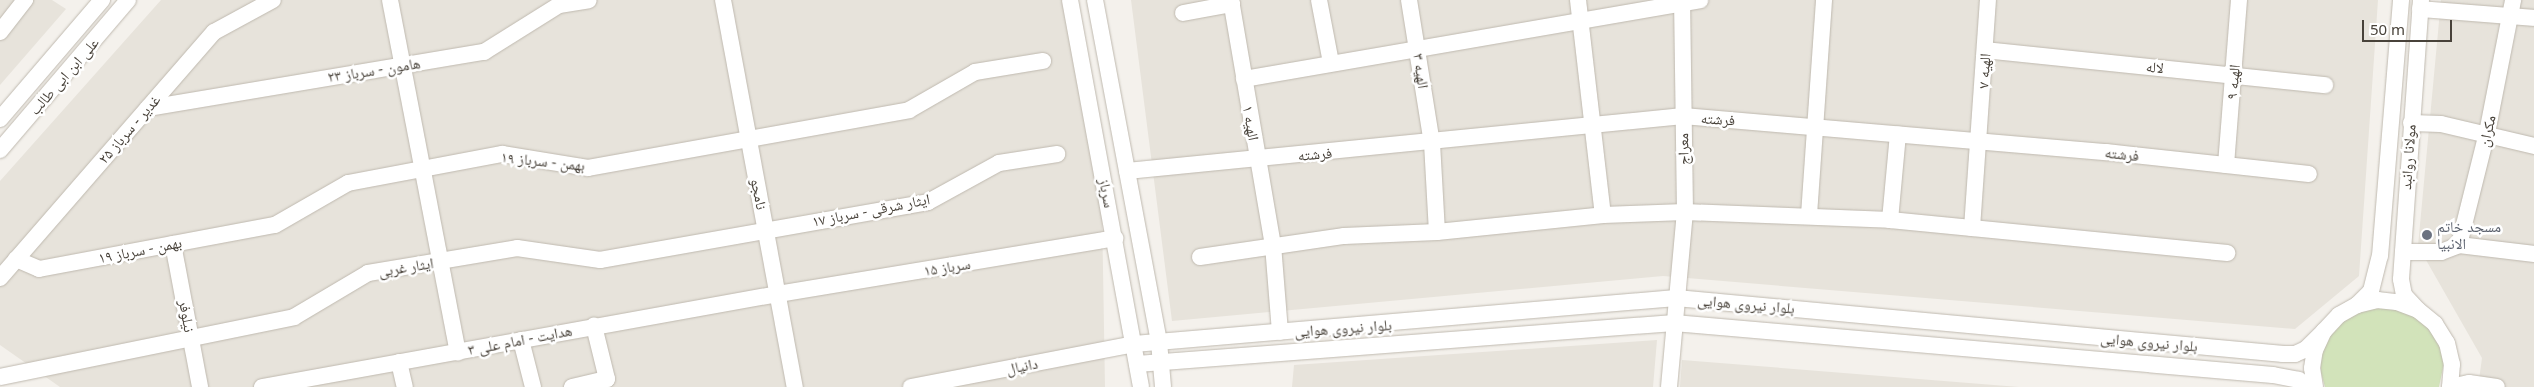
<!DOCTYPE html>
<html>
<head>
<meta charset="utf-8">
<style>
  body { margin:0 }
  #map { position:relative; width:2534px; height:387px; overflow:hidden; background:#f4f1ec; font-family:"Noto Sans","Noto Naskh Arabic",sans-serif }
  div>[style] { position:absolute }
  .residential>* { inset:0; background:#e7e3db }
  .green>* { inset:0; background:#d2e3ba }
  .roads { filter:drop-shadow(0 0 1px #bfb9af) drop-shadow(0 0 1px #bfb9af) }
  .minor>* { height:16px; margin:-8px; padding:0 8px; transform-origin:8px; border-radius:8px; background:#fff }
  .dots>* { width:14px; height:14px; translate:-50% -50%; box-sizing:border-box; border:2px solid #fff; border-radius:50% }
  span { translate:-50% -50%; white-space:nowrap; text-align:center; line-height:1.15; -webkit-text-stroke:5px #fff; paint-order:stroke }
  .street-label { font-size:15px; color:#48423a }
  .worship-label { font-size:15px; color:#5b616d }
  .left { translate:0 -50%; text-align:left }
  .scale { position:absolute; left:2362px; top:20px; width:90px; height:22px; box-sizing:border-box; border:2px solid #48423a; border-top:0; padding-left:6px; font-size:15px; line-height:18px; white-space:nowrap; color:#48423a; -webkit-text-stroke:4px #fff; paint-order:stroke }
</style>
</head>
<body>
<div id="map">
  <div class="residential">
    <i style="clip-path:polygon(0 0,52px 0,66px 9px,0 85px)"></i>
    <i style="clip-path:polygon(161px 0,1062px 0,1102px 209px,1105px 387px,60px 387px,0 345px,0 181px)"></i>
    <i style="clip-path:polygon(1131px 0,2378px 0,2359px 276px,2295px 329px,1663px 276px,1172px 321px)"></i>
    <i style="clip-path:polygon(2441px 0,2534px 0,2534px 387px,2478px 387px,2482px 358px,2418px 246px)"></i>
    <i style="clip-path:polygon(1657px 340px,1653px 387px,1292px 387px,1294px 365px)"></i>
    <i style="clip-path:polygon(1682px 360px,2019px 387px,1680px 387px)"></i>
  </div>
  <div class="green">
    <i style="clip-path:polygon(2379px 303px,2417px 313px,2440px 344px,2444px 363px,2439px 387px,2325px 387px,2321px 373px,2321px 352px,2329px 332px,2343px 316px)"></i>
  </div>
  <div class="roads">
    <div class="minor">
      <i style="left:390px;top:0;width:359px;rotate:79.1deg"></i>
      <i style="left:723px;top:0;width:394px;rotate:79.5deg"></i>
      <i style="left:1070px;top:0;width:393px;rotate:79.6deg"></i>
      <i style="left:1095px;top:0;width:348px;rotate:79.4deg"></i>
      <i style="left:1159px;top:342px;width:45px;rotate:84.9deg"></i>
      <i style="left:1231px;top:0;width:249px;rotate:80.3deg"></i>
      <i style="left:1273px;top:245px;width:87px;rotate:85.4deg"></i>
      <i style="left:1319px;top:0;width:64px;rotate:79.2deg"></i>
      <i style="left:1409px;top:0;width:145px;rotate:80.9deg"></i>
      <i style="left:1432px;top:143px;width:89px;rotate:86.8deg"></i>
      <i style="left:1578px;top:0;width:216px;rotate:83.4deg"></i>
      <i style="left:2420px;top:9px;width:114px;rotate:4.5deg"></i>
      <i style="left:1183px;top:13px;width:50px;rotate:-10.4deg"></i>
      <i style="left:0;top:32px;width:41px;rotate:-52deg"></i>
      <i style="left:1985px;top:50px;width:342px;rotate:5.9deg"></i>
      <i style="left:1244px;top:79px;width:463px;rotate:-9.8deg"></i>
      <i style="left:148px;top:108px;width:341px;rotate:-9.5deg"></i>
      <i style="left:484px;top:52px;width:89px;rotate:-32.1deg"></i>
      <i style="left:559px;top:5px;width:30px;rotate:-9deg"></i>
      <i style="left:0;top:119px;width:157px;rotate:-49.4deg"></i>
      <i style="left:2411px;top:123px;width:30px;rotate:2deg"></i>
      <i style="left:2441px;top:124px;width:96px;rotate:13.3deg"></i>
      <i style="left:0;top:150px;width:197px;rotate:-49.5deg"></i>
      <i style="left:2226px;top:165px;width:166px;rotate:-85.5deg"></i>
      <i style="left:1127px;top:171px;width:559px;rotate:-5.65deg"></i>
      <i style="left:1683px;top:116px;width:425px;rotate:4.9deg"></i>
      <i style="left:2106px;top:152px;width:204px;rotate:6.2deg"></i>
      <i style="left:1809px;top:215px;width:216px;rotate:-86deg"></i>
      <i style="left:1890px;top:220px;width:86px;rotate:-84.7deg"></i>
      <i style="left:1972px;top:228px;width:229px;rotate:-86deg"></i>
      <i style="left:173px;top:244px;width:146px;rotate:79.3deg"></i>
      <i style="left:2459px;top:245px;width:115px;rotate:-76deg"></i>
      <i style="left:2487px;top:133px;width:136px;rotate:-78.9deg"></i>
      <i style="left:2403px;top:252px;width:38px"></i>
      <i style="left:2441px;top:252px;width:19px;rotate:-21deg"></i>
      <i style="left:2459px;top:245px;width:76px;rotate:6.8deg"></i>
      <i style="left:1200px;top:257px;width:146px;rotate:-8.3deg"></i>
      <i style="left:1344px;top:236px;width:93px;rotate:-2.5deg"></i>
      <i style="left:1437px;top:232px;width:167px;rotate:-5.8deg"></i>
      <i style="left:1603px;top:215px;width:82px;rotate:-2.1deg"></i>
      <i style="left:1685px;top:212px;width:205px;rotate:2.2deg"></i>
      <i style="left:1890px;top:220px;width:339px;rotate:5.6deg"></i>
      <i style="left:16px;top:259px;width:25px;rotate:23deg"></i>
      <i style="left:39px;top:269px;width:240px;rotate:-10.6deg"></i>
      <i style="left:275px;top:225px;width:84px;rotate:-29.9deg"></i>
      <i style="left:348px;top:183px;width:157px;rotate:-10.7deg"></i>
      <i style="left:502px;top:154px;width:87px;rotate:9.2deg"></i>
      <i style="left:588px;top:168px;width:326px;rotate:-10.2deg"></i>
      <i style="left:909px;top:110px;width:76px;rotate:-29.9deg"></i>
      <i style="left:975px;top:72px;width:69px;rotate:-9.2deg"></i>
      <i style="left:0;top:278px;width:326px;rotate:-49deg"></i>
      <i style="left:214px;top:32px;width:67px;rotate:-28.5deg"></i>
      <i style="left:2357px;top:305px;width:20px;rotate:-45deg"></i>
      <i style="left:2371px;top:291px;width:36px;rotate:-76deg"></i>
      <i style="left:2380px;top:256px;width:257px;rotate:-85.3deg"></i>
      <i style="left:2418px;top:310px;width:21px;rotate:-133deg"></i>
      <i style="left:2404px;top:295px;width:16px;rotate:-101deg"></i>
      <i style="left:2401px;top:279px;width:280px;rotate:-85.9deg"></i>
      <i style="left:521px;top:340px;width:49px;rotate:75.7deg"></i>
      <i style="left:399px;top:362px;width:26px;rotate:77deg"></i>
      <i style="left:1137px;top:364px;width:539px;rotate:-4.37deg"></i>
      <i style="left:1674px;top:323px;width:601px;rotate:4.96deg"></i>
      <i style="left:2273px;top:375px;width:26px;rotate:11deg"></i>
      <i style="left:2299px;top:380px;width:11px;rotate:41deg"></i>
      <i style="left:0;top:377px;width:300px;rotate:-11.5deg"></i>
      <i style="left:294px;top:317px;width:86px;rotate:-30.7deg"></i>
      <i style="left:368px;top:273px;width:151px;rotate:-9.5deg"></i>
      <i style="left:517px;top:248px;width:84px;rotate:8.2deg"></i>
      <i style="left:600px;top:260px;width:333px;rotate:-10deg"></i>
      <i style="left:928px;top:202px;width:81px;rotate:-28.8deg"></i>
      <i style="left:999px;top:163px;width:59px;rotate:-8.8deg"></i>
      <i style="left:262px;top:387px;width:524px;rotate:-10.22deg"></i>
      <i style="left:778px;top:294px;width:342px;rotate:-9.4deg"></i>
      <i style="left:572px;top:387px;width:36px;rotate:-13deg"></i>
      <i style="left:607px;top:379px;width:55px;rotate:-103.8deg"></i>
      <i style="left:911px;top:387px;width:227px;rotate:-10.9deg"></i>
      <i style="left:1134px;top:344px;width:544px;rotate:-4.85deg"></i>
      <i style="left:1676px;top:298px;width:610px;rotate:5.27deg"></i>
      <i style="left:2283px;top:354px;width:12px"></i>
      <i style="left:2295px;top:354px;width:12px;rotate:-24deg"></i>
      <i style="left:2306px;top:349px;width:25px;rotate:-45deg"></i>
      <i style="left:1669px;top:387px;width:176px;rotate:-84.8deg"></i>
      <i style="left:1685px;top:212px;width:212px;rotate:-90.8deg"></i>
      <i style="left:2315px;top:387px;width:19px;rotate:-99deg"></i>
      <i style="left:2312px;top:368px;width:18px;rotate:-81deg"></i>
      <i style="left:2315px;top:350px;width:21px;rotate:-65deg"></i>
      <i style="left:2324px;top:331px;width:22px;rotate:-47deg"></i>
      <i style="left:2339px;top:315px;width:21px;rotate:-29deg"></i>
      <i style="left:2357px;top:305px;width:21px;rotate:-14deg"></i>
      <i style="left:2377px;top:300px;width:20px;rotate:6deg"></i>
      <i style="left:2397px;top:302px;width:22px;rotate:21deg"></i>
      <i style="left:2418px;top:310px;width:22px;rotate:39deg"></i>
      <i style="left:2435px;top:324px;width:22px;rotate:58deg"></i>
      <i style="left:2447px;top:343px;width:22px;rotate:77deg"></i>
      <i style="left:2452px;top:364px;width:23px;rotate:95deg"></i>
      <i style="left:2450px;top:387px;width:19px;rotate:-12deg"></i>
      <i style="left:2469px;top:383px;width:28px;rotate:8deg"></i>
    </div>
  </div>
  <div class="dots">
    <i style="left:2427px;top:235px;background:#6b7280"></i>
  </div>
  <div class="street-label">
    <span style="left:2155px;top:67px;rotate:6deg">لاله</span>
    <span style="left:374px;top:70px;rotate:-9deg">هامون - سرباز ۲۳</span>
    <span style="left:1421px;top:71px;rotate:81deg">الهیه ۳</span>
    <span style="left:1984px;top:71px;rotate:-86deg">الهیه ۷</span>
    <span style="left:64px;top:76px;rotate:-49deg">علی ابن ابی طالب</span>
    <span style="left:2233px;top:82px;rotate:-85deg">الهیه ۹</span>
    <span style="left:1718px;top:119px;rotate:4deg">فرشته</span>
    <span style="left:1251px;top:123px;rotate:80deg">الهیه ۱</span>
    <span style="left:129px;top:129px;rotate:-49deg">غدیر - سرباز ۲۵</span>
    <span style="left:2487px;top:131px;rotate:-77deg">مکران</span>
    <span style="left:1683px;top:149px;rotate:-91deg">معراج</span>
    <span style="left:1315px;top:154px;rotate:-5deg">فرشته</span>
    <span style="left:2122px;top:154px;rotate:6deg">فرشته</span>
    <span style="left:2408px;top:157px;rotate:-86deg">مولانا روانبد</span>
    <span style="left:543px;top:161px;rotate:6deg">بهمن - سرباز ۱۹</span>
    <span style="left:1107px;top:193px;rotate:79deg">سرباز</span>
    <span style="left:759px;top:194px;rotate:79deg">نامجو</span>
    <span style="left:871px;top:210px;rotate:-11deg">ایثار شرقی - سرباز ۱۷</span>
    <span style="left:140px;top:250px;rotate:-11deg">بهمن - سرباز ۱۹</span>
    <span style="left:406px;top:267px;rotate:-9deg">ایثار غربی</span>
    <span style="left:947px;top:267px;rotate:-9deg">سرباز ۱۵</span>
    <span style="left:1746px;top:304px;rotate:5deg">بلوار نیروی هوایی</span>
    <span style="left:187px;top:316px;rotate:80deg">نیلوفر</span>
    <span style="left:1343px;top:328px;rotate:-4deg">بلوار نیروی هوایی</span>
    <span style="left:520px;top:340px;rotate:-11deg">هدایت - امام علی ۳</span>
    <span style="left:2149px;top:342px;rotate:5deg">بلوار نیروی هوایی</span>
    <span style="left:1022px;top:366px;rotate:-11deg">دانیال</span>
  </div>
  <div class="worship-label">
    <span class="left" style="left:2437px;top:235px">مسجد خاتم<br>الانبیا</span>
  </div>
  <div class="scale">50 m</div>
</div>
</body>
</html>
